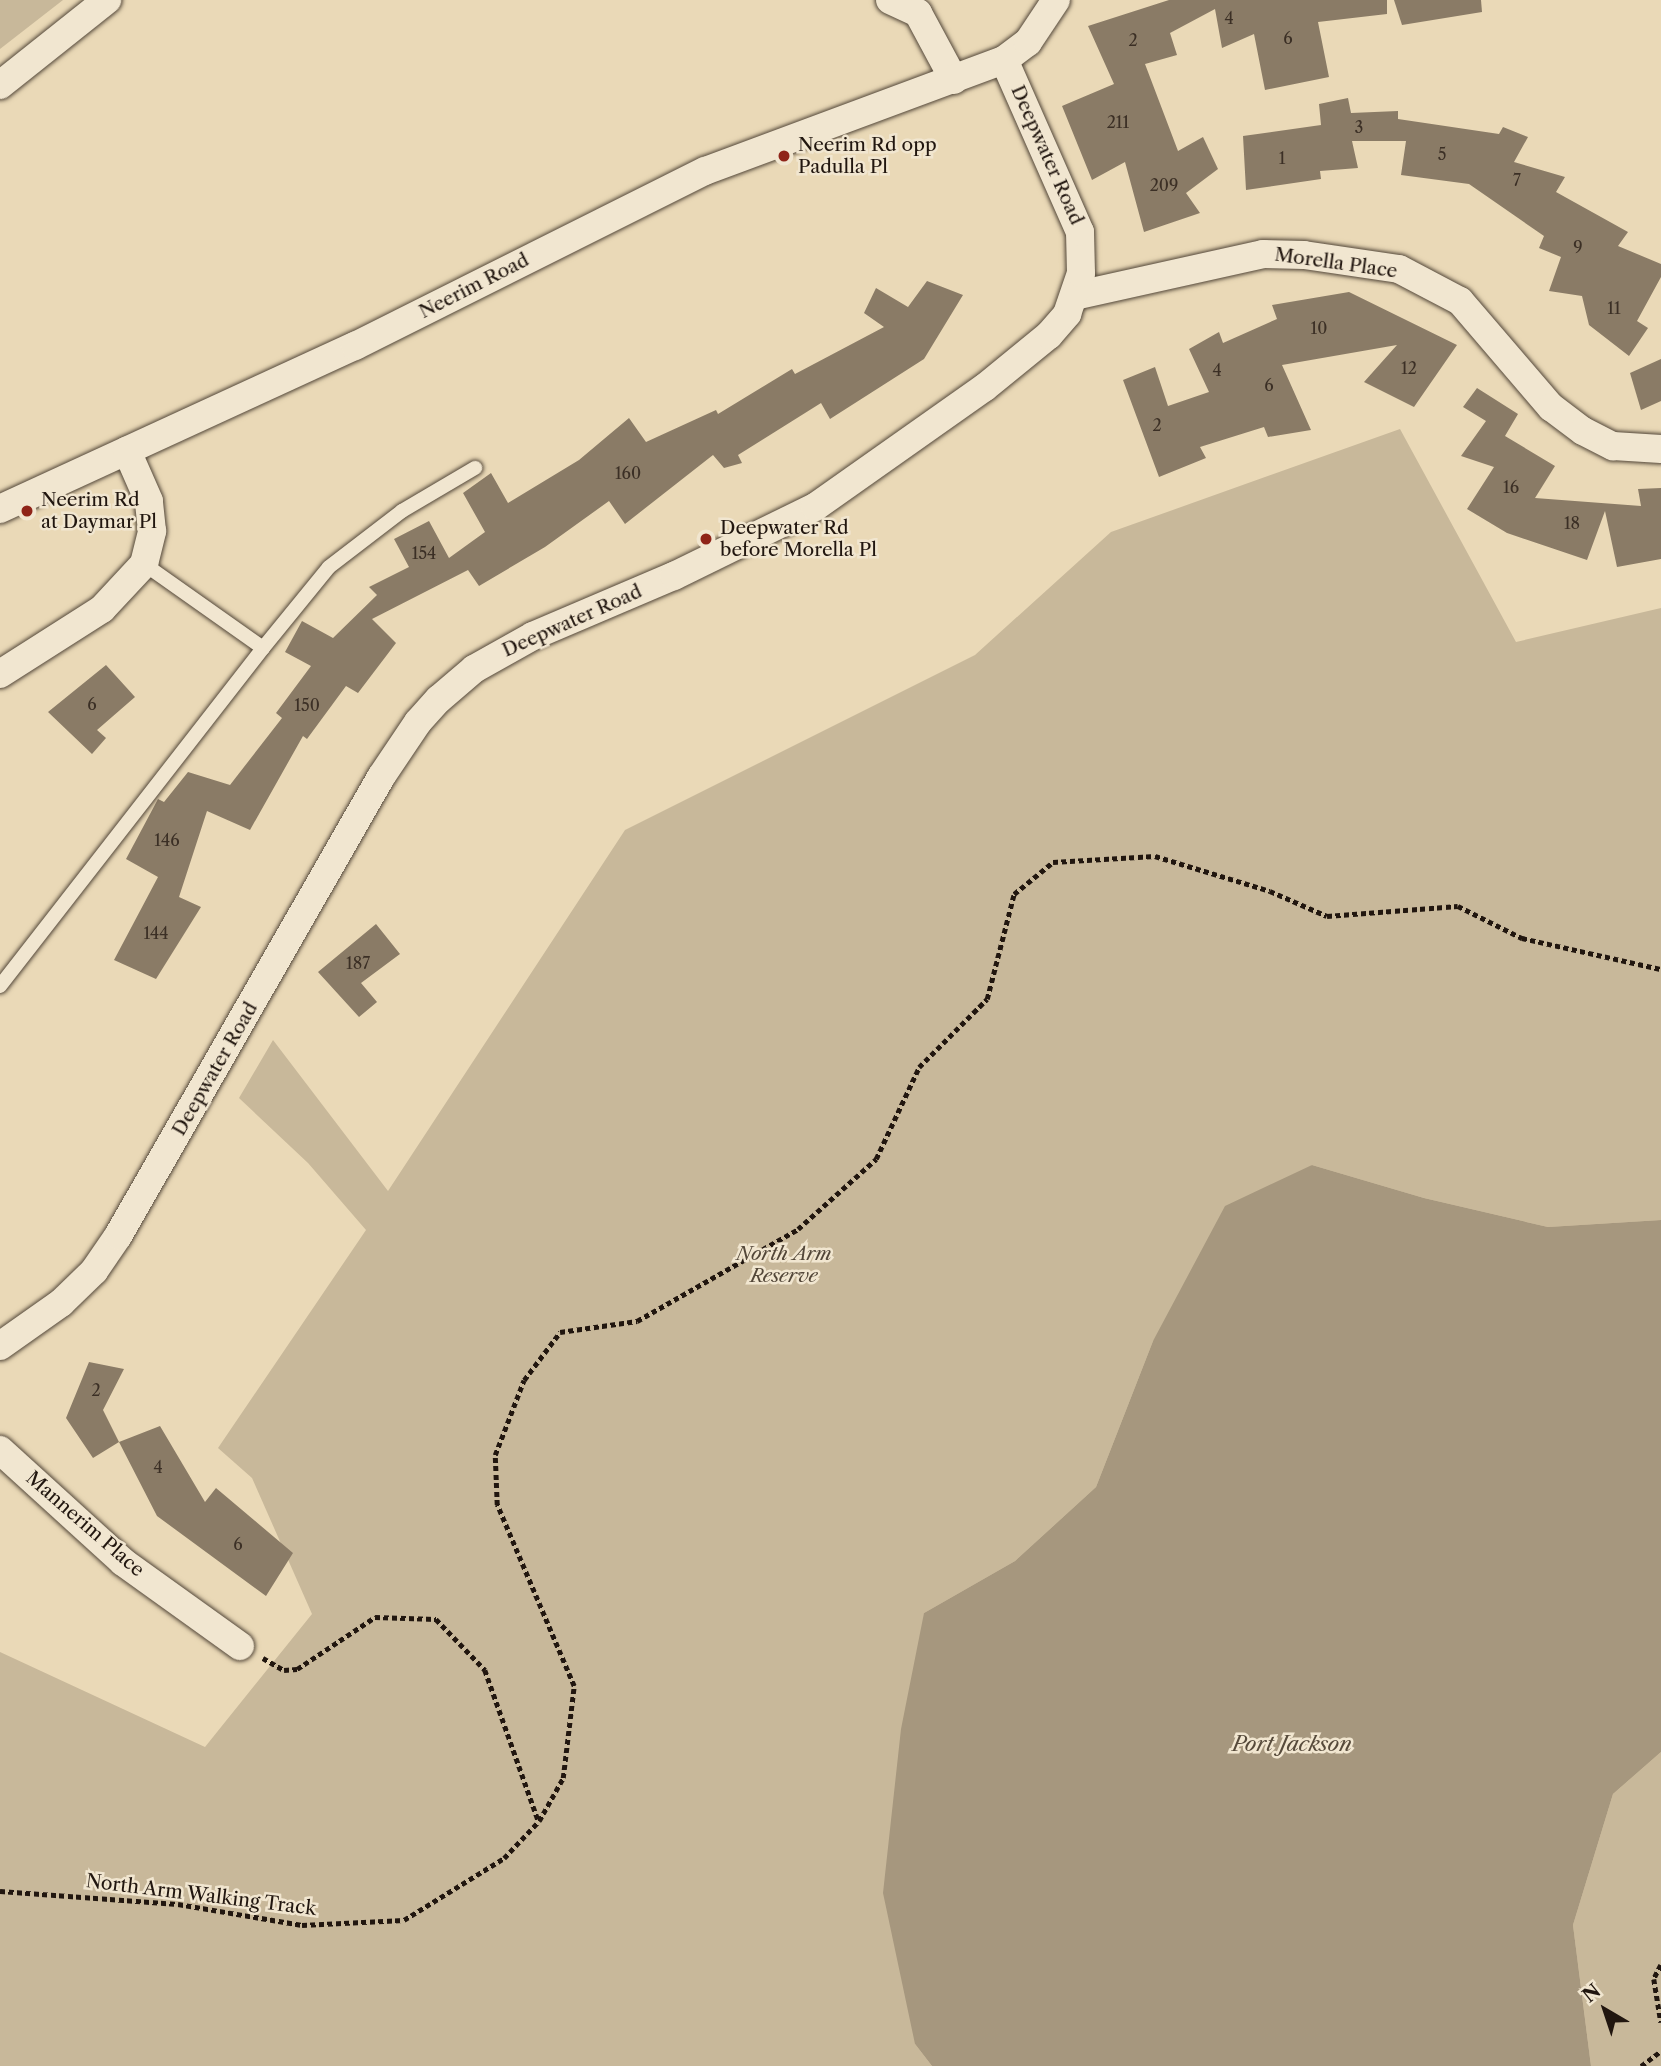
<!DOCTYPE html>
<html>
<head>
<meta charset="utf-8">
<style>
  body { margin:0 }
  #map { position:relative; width:1661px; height:2066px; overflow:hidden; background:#ead9b7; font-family:"Libre Caslon Text",serif }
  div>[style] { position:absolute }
  .green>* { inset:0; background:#c8b89a }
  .water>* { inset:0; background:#a6977e }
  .building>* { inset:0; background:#8a7b66 }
  .path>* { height:4.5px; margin-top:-2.25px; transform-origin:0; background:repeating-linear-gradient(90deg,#21160f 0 5px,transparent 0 8.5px) }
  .roads { filter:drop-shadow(0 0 2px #534739) drop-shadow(0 0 2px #534739) }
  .service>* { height:14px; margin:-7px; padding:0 7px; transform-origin:7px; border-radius:7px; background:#f1e6d0 }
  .minor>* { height:28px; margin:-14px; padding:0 14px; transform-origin:14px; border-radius:14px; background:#f1e6d0 }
  .dots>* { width:19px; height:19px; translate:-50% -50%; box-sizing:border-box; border:4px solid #f1e6d0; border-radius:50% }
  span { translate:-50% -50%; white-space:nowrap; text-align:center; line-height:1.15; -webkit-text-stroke:5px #f1e6d0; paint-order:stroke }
  .number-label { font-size:16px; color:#3b2f25 }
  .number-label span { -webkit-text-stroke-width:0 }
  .poi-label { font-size:19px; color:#21160f }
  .left { translate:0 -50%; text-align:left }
  .street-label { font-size:19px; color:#21160f }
  .park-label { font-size:19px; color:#534739; font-style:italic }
  .water-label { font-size:21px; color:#564a3b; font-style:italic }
  .north { position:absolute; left:1570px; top:1975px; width:70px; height:70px; -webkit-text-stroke:5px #f1e6d0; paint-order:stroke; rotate:321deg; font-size:19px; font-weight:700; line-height:28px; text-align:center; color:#21160f }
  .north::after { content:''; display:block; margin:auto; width:24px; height:32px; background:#21160f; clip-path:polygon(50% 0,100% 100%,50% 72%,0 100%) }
</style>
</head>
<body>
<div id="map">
  <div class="green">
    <i style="clip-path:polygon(0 0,63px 0,0 49px)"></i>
    <i style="clip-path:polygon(1400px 429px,1516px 642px,1661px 608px,1661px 1220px,1548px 1227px,1424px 1198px,1312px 1165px,1153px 1341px,1096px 1487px,1015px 1561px,924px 1613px,915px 2044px,932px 2066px,0 2066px,0 1652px,205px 1747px,312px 1614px,252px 1478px,218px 1448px,366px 1230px,308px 1163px,239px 1098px,273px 1040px,388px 1191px,625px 830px,975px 655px,1111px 532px)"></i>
    <i style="clip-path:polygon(1661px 1752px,1661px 2066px,1591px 2066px,1573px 1925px,1613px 1794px)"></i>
  </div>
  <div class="water">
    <i style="clip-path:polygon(1312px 1165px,1424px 1198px,1548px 1227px,1661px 1220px,1661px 1752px,1613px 1794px,1573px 1925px,1591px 2066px,932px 2066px,915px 2044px,883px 1893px,901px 1729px,924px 1613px,1015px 1561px,1096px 1487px,1153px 1341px,1225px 1206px)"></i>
  </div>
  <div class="building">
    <i style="clip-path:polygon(1169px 0,1387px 0,1387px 14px,1318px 22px,1329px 77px,1265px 90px,1254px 34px,1222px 48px,1215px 9px,1170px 33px,1177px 55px,1145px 64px,1178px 151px,1203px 137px,1218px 169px,1186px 193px,1200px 213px,1144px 232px,1125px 162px,1092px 180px,1062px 106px,1114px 84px,1088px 26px)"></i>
    <i style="clip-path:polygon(1394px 0,1481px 0,1482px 12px,1402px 25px)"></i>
    <i style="clip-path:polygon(1348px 98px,1351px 113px,1398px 111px,1398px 119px,1499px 134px,1503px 127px,1528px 137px,1514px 162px,1565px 177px,1556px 192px,1628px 232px,1618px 246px,1661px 264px,1661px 277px,1637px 321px,1648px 328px,1629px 356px,1589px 325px,1582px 296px,1549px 291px,1561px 257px,1539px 248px,1544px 236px,1469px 184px,1401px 175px,1406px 141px,1352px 141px,1358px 168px,1320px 171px,1321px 179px,1246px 190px,1243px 136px,1321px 125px,1319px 104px)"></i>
    <i style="clip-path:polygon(927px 281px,963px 295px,924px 359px,830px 419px,821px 403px,738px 455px,742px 463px,724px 468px,713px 455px,625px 524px,609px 501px,545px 547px,479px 586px,468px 570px,372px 619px,396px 643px,358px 693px,346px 686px,307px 739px,303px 736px,250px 830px,207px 811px,179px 897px,201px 907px,156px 979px,114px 960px,158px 877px,126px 859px,158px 799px,164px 802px,188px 772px,230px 785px,282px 718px,276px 713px,311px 666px,285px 652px,302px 621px,333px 638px,377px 595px,369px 587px,409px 567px,394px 539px,429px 521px,449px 558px,485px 532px,463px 493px,491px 473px,508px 503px,579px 460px,629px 418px,646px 442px,716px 410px,718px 414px,792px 369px,795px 374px,884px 327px,864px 313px,876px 288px,908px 307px)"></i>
    <i style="clip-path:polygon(1349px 292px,1457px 345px,1414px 407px,1364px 382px,1397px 345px,1282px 365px,1311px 430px,1268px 437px,1264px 427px,1200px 447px,1206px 458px,1159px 477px,1123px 380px,1155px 367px,1168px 406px,1209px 392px,1189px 349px,1219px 332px,1223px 343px,1277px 319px,1272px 305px)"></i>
    <i style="clip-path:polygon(1661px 359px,1661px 401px,1641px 410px,1630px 373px)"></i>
    <i style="clip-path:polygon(1477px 388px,1518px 414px,1505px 436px,1555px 466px,1535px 498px,1641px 506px,1638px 489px,1661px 488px,1661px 559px,1617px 567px,1605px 511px,1587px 560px,1507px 533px,1467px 509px,1494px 467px,1461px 456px,1486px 421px,1463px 407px)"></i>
    <i style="clip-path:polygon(106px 665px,135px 697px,97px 730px,106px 738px,92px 754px,48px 712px)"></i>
    <i style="clip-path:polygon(376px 924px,400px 954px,361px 983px,377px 1002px,359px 1017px,318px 972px)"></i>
    <i style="clip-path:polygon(89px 1362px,124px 1369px,103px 1410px,119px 1442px,93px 1458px,66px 1418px)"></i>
    <i style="clip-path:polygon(160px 1426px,205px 1502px,216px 1488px,293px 1553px,266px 1596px,157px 1516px,119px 1442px)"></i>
  </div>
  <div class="path">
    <i style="left:263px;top:1658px;width:24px;rotate:30deg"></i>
    <i style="left:284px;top:1670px;width:13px;rotate:-4deg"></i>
    <i style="left:297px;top:1669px;width:94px;rotate:-33.7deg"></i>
    <i style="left:375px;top:1617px;width:61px;rotate:1.9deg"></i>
    <i style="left:436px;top:1619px;width:71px;rotate:46.1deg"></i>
    <i style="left:485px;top:1670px;width:159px;rotate:70.5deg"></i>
    <i style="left:0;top:1891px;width:178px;rotate:4.2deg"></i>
    <i style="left:178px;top:1904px;width:126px;rotate:9.6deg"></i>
    <i style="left:302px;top:1925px;width:102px;rotate:-2.8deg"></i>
    <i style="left:404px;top:1920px;width:118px;rotate:-31.8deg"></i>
    <i style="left:504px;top:1858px;width:51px;rotate:-46.6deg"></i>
    <i style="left:539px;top:1821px;width:49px;rotate:-60.8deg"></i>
    <i style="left:563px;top:1778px;width:93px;rotate:-83.2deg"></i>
    <i style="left:574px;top:1686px;width:197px;rotate:-113deg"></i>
    <i style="left:497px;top:1505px;width:50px;rotate:-92.3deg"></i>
    <i style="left:495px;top:1455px;width:80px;rotate:-68.9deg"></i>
    <i style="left:524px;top:1380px;width:60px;rotate:-53.1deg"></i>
    <i style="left:560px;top:1332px;width:78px;rotate:-8.1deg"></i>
    <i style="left:637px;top:1321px;width:185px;rotate:-29.7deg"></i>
    <i style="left:798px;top:1229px;width:105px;rotate:-41.9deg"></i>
    <i style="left:876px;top:1159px;width:102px;rotate:-64.9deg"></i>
    <i style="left:919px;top:1067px;width:96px;rotate:-45deg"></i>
    <i style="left:987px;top:999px;width:108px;rotate:-75.6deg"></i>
    <i style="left:1014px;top:894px;width:50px;rotate:-39.4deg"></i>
    <i style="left:1053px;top:862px;width:102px;rotate:-3.4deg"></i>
    <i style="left:1155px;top:856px;width:120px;rotate:16.9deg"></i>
    <i style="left:1270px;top:891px;width:62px;rotate:23.7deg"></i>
    <i style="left:1327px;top:916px;width:131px;rotate:-4.4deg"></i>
    <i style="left:1458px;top:906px;width:72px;rotate:26.6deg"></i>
    <i style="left:1522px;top:938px;width:142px;rotate:12.6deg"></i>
    <i style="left:1661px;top:1965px;width:16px;rotate:117deg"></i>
    <i style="left:1654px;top:1979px;width:44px;rotate:80.8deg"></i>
    <i style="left:1641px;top:2066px;width:25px;rotate:-37deg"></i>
  </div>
  <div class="roads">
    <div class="service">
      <i style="left:263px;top:648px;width:104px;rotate:-50.8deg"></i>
      <i style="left:329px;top:567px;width:92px;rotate:-37.5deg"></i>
      <i style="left:402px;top:511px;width:85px;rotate:-30.5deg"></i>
      <i style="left:0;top:986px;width:428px;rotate:-52.1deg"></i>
      <i style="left:263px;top:648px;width:146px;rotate:-144.8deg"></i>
    </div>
    <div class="minor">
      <i style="left:890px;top:0;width:31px;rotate:25deg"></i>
      <i style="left:918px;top:13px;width:76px;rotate:61.8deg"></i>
      <i style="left:0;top:85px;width:137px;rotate:-38.5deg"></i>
      <i style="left:1074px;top:296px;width:194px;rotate:-12.5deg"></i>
      <i style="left:1263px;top:254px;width:41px;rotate:1.4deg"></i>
      <i style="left:1304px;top:255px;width:96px;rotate:8.4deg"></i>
      <i style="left:1399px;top:269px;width:69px;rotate:27.7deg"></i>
      <i style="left:1460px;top:301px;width:140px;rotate:49.4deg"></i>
      <i style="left:1551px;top:407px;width:40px;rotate:37deg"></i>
      <i style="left:1583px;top:431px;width:34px;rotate:27deg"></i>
      <i style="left:1613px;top:446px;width:48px;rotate:3.6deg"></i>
      <i style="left:0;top:509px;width:391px;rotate:-24.7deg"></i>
      <i style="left:355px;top:346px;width:391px;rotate:-26.6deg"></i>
      <i style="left:705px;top:171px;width:319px;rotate:-20.4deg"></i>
      <i style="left:1004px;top:60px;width:30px;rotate:-37deg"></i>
      <i style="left:1028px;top:42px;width:50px;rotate:-56.3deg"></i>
      <i style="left:0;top:674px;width:121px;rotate:-32.5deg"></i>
      <i style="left:102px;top:609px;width:62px;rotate:-47deg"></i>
      <i style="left:144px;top:564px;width:34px;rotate:-76deg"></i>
      <i style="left:152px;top:531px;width:30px;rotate:-96deg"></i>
      <i style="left:149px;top:501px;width:55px;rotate:-113.7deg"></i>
      <i style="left:0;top:1346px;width:75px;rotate:-35.2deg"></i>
      <i style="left:61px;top:1303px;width:46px;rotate:-44.1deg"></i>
      <i style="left:94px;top:1271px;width:42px;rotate:-55.6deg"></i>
      <i style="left:118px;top:1236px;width:529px;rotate:-60.19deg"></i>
      <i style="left:381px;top:777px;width:66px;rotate:-56.1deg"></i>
      <i style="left:418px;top:722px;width:31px;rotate:-48deg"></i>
      <i style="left:439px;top:699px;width:46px;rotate:-40.6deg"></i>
      <i style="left:474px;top:669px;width:68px;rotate:-29.2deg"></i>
      <i style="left:533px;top:636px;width:153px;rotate:-23.1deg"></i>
      <i style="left:674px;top:576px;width:157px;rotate:-26.1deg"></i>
      <i style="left:815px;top:507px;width:207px;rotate:-35.2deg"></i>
      <i style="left:984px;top:388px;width:84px;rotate:-39.2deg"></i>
      <i style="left:1049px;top:335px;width:28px;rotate:-49deg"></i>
      <i style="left:1067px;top:314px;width:43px;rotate:-71.1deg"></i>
      <i style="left:1081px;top:273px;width:41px;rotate:-91.4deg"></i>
      <i style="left:1080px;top:232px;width:188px;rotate:-113.8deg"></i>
      <i style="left:0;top:1450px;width:166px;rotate:42.3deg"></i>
      <i style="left:123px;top:1562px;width:144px;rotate:35.7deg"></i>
    </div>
  </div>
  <div class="dots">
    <i style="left:784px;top:156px;background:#8f2418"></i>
    <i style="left:27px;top:511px;background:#8f2418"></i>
    <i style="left:706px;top:539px;background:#8f2418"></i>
  </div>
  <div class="number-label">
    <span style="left:1229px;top:18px">4</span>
    <span style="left:1288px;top:38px">6</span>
    <span style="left:1133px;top:40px">2</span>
    <span style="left:1118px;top:122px">211</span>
    <span style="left:1359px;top:127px">3</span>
    <span style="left:1442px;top:154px">5</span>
    <span style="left:1282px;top:158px">1</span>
    <span style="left:1517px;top:180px">7</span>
    <span style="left:1164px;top:185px">209</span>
    <span style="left:1578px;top:247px">9</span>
    <span style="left:1614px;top:308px">11</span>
    <span style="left:1319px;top:328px">10</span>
    <span style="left:1409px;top:368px">12</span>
    <span style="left:1217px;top:370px">4</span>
    <span style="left:1269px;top:385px">6</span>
    <span style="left:1157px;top:425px">2</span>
    <span style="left:628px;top:473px">160</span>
    <span style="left:1511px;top:487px">16</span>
    <span style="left:1572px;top:523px">18</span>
    <span style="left:424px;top:553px">154</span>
    <span style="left:92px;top:704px">6</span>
    <span style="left:307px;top:705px">150</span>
    <span style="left:167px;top:840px">146</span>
    <span style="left:156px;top:933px">144</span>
    <span style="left:358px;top:963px">187</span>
    <span style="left:96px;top:1390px">2</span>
    <span style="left:158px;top:1467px">4</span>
    <span style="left:238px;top:1544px">6</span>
  </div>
  <div class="poi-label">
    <span class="left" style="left:798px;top:156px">Neerim Rd opp<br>Padulla Pl</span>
    <span class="left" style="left:41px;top:511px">Neerim Rd<br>at Daymar Pl</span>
    <span class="left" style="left:720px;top:539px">Deepwater Rd<br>before Morella Pl</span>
  </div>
  <div class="street-label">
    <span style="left:1047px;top:155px;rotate:66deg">Deepwater Road</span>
    <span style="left:1336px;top:263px;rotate:8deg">Morella Place</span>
    <span style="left:474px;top:286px;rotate:-27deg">Neerim Road</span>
    <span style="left:572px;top:621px;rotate:-24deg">Deepwater Road</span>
    <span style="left:215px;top:1069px;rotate:-60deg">Deepwater Road</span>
    <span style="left:85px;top:1524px;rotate:41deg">Mannerim Place</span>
    <span style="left:201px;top:1895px;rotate:7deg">North Arm Walking Track</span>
  </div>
  <div class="park-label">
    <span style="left:784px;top:1265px">North Arm<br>Reserve</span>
  </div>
  <div class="water-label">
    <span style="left:1292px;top:1744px">Port Jackson</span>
  </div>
  <div class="north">N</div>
</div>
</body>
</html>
